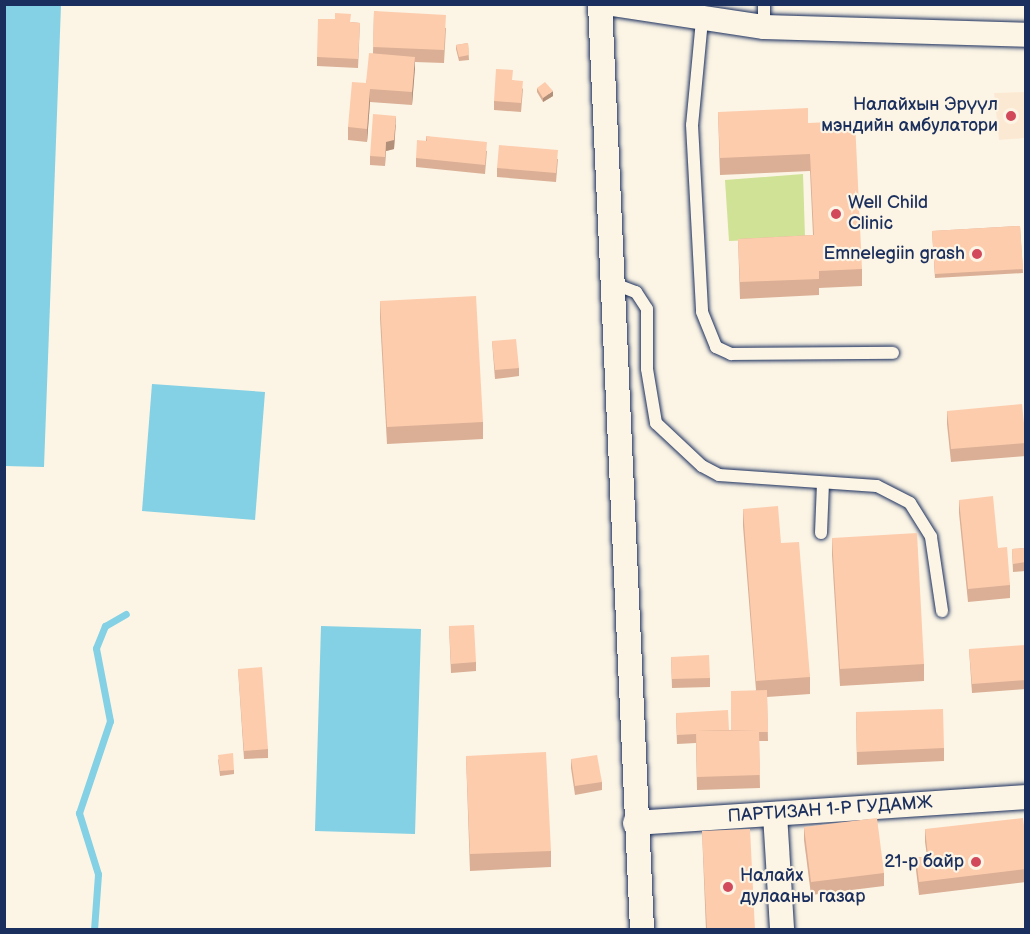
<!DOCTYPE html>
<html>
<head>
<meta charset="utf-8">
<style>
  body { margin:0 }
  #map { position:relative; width:1030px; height:934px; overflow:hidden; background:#fcf5e5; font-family:"Balsamiq Sans",sans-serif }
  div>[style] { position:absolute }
  .built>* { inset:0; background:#fce9d4 }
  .green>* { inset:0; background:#cfe296 }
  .water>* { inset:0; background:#84d0e4 }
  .stream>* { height:7px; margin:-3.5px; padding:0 3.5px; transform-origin:3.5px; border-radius:3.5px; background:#84d0e4 }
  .roads { filter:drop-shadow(0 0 2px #1b2f5e) drop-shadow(0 0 2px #1b2f5e) }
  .lane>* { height:12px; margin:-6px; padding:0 6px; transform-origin:6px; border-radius:6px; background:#fcf5e5 }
  .street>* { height:24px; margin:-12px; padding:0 12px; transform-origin:12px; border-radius:12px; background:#fcf5e5 }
  .wall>* { inset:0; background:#daaf95 }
  .shaded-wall>* { inset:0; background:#b18f79 }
  .building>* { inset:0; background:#fdccad }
  .dots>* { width:16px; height:16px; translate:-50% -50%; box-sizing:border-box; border:3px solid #fcf5e5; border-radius:50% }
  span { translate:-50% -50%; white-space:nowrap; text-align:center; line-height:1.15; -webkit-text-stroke:4.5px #fcf5e5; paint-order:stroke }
  .poi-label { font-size:18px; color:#1b2f5e }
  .right { translate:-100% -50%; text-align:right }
  .left { translate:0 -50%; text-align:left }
  .street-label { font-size:18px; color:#1b2f5e }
  .frame { position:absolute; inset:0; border:6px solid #1b2f5e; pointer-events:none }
</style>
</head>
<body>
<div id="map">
  <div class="built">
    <i style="clip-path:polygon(1025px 92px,1025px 138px,999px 140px,994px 93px)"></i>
  </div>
  <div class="green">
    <i style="clip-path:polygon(803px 174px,805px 238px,729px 241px,725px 180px)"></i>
  </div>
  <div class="water">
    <i style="clip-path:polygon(5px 4px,61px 5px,44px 467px,5px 466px)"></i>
    <i style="clip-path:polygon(152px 384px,265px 392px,255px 520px,142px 511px)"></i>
    <i style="clip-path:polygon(321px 626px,421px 629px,415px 834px,315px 831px)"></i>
  </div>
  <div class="stream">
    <i style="left:94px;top:930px;width:56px;rotate:-85.9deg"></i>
    <i style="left:98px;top:874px;width:64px;rotate:-107.3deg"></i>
    <i style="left:79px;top:813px;width:97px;rotate:-71.4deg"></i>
    <i style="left:110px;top:721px;width:74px;rotate:-100.9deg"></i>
    <i style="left:96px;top:648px;width:24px;rotate:-68deg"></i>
    <i style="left:105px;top:626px;width:24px;rotate:-30deg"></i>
  </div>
  <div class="roads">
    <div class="lane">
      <i style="left:702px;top:20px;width:105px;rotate:95.4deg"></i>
      <i style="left:692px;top:125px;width:187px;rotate:86.9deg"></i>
      <i style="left:702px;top:312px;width:38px;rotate:68deg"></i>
      <i style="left:716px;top:347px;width:17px;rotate:25deg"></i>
      <i style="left:731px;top:354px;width:162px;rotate:-0.4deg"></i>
      <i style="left:764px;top:27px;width:23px;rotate:-90deg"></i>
      <i style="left:612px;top:283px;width:26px;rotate:21deg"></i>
      <i style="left:636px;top:292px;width:20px;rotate:57deg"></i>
      <i style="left:647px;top:309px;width:60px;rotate:90deg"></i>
      <i style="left:647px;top:369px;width:55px;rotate:80.5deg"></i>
      <i style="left:656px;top:423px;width:63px;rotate:43.1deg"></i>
      <i style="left:702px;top:466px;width:19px;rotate:28deg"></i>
      <i style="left:719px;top:475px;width:158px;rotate:4deg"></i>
      <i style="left:877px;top:486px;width:37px;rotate:27deg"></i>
      <i style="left:910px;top:503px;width:40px;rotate:58deg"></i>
      <i style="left:931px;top:537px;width:75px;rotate:81.5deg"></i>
      <i style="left:821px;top:533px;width:50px;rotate:-87.7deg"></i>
    </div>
    <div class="street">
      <i style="left:600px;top:4px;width:927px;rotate:87.4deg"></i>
      <i style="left:612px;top:4px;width:154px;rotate:8.6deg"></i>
      <i style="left:764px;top:27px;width:262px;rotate:1.7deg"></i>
      <i style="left:775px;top:814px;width:116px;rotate:86.5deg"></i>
      <i style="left:635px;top:823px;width:392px;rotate:-3.8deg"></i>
    </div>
  </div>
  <div class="wall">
    <i style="clip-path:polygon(374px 11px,446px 28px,444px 63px,415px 62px,412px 105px,370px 102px,367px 142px,348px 140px,348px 127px,366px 83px,373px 53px)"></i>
    <i style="clip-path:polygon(351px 22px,360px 23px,358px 68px,317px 66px,317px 57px)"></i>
    <i style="clip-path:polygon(468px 43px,469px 60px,459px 61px,456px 49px,456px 45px)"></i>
    <i style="clip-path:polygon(513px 80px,523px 89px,521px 112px,494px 110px,494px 101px)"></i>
    <i style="clip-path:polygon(537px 88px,553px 96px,543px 102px,537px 92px)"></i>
    <i style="clip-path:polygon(718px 112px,808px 123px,862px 269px,862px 286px,819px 288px,819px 295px,740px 299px,738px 239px,813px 235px,810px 171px,720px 175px)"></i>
    <i style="clip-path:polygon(396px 124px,394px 149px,386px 151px,385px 166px,370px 165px,370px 156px)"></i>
    <i style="clip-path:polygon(426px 136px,487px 151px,485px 174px,416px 167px,416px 158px,426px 141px)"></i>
    <i style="clip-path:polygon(558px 159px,556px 182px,497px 177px,497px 168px)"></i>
    <i style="clip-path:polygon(1020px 226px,1023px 273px,935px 278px,932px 231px)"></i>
    <i style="clip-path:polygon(380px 301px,483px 422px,483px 439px,387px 444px,380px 318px)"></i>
    <i style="clip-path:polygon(492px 341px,519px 368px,519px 376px,495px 379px)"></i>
    <i style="clip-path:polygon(947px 411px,1026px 438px,1026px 456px,951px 462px,947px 424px)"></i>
    <i style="clip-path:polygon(959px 500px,998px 548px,1010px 585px,1010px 598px,968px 602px,959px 513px)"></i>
    <i style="clip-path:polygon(743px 509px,781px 543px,810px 677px,810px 694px,767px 697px,768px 741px,759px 741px,760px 788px,697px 790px,696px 743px,677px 744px,676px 713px,729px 730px,731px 730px,756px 690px,743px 526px)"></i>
    <i style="clip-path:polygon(832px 538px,924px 664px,924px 681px,840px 686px,832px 555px)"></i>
    <i style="clip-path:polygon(1026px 548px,1026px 571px,1013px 572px,1012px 549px)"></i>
    <i style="clip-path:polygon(449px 626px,476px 662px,476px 671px,451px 673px)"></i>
    <i style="clip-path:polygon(969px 649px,1026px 658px,1026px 689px,972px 693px)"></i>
    <i style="clip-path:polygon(671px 657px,710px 678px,710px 687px,672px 688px)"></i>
    <i style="clip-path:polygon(238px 669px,268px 749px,268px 758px,244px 759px)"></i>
    <i style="clip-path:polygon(856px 712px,944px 748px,944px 761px,857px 765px)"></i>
    <i style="clip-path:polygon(466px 756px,551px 851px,551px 867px,470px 871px)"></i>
    <i style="clip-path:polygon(218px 759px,234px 770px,234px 774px,220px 776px)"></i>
    <i style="clip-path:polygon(571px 759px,602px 782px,602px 790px,575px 795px,571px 768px)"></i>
    <i style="clip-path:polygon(804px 827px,884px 873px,884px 886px,811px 895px,804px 840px)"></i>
    <i style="clip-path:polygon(925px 829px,1026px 842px,1026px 882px,919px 895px,916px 870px,916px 858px,927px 856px,925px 842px)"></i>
    <i style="clip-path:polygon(702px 831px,755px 930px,706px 930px)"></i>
  </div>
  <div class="shaded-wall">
    <i style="clip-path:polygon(415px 57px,415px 69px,412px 105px,412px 92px)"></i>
    <i style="clip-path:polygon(370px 89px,370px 102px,367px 142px,367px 129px)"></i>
    <i style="clip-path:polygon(553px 91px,553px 96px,543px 102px,543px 98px)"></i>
    <i style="clip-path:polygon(396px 116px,394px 149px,386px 151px,385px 166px,386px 142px)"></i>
  </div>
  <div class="building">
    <i style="clip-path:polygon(374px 11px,446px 15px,444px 50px,373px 47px)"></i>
    <i style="clip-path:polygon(335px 13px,351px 14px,350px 22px,360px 23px,358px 59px,317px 57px,318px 19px,335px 19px)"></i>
    <i style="clip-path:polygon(468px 43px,469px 55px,459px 57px,456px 45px)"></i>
    <i style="clip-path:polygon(369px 53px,415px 57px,412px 92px,370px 89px,367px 129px,348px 127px,352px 82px,366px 83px)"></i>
    <i style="clip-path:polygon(496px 69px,513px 70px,512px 80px,523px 81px,521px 103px,494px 101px)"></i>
    <i style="clip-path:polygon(545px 82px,553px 91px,543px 98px,537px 88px)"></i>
    <i style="clip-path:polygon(808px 108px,808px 123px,855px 121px,862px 269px,819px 271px,819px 279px,740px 282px,738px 239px,814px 235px,810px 154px,720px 158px,718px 112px)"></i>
    <i style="clip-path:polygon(373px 114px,396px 116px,394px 140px,386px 142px,385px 157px,370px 156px)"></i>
    <i style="clip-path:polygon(426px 136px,487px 142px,485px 165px,416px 158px,417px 140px,427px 141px)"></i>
    <i style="clip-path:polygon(499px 145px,558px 150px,556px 173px,497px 168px)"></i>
    <i style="clip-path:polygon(1020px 226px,1023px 269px,935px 274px,932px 231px)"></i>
    <i style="clip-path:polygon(476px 296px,483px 422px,387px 427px,380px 301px)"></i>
    <i style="clip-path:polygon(516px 339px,519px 368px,495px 370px,492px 341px)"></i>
    <i style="clip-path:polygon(1022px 404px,1026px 443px,951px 449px,947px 411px)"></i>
    <i style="clip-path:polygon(993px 496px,998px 548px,1007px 547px,1010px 585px,968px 589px,959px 500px)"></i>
    <i style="clip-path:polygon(778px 506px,781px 543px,799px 542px,810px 677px,756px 681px,743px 509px)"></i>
    <i style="clip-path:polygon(917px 533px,924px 664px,840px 669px,832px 538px)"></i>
    <i style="clip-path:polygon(1026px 548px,1026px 562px,1013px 564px,1012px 549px)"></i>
    <i style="clip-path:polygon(474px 625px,476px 662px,451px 664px,449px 626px)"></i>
    <i style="clip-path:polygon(1025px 645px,1026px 680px,972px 684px,969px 649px)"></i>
    <i style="clip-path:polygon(709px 655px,710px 678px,672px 679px,671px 657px)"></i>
    <i style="clip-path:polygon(262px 667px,268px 749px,244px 751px,238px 669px)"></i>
    <i style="clip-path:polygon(767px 690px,768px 732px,759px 732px,759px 730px,731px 730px,731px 691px)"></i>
    <i style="clip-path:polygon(943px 709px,944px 748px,857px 752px,856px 712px)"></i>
    <i style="clip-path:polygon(728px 710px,729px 730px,696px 731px,696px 734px,677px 735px,676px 713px)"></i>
    <i style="clip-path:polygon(759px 730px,760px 775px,697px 777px,696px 731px)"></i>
    <i style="clip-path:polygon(546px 752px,551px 851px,470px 854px,466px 756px)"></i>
    <i style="clip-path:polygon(233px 753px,234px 770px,220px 771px,218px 755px)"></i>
    <i style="clip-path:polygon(597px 755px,602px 782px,575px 786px,571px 759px)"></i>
    <i style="clip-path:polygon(877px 818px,884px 873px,811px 882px,804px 827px)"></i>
    <i style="clip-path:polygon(1023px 818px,1026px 842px,1026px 869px,919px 882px,916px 858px,928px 856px,925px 829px)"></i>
    <i style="clip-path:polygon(750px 829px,755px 930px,707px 930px,702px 831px)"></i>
  </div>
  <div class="dots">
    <i style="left:1011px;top:116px;background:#d1495b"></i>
    <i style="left:836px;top:214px;background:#d1495b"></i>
    <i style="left:977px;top:254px;background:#d1495b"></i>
    <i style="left:976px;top:862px;background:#d1495b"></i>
    <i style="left:728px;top:887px;background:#d1495b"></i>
  </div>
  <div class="poi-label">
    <span class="right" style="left:998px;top:116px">Налайхын Эрүүл<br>мэндийн амбулатори</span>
    <span class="left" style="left:848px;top:214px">Well Child<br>Clinic</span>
    <span class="right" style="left:965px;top:254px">Emnelegiin grash</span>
    <span class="right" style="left:964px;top:862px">21-р байр</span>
    <span class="left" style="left:740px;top:887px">Налайх<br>дулааны газар</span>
  </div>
  <div class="street-label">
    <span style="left:830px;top:810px;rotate:-4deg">ПАРТИЗАН 1-Р ГУДАМЖ</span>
  </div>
  <div class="frame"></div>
</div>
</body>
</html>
